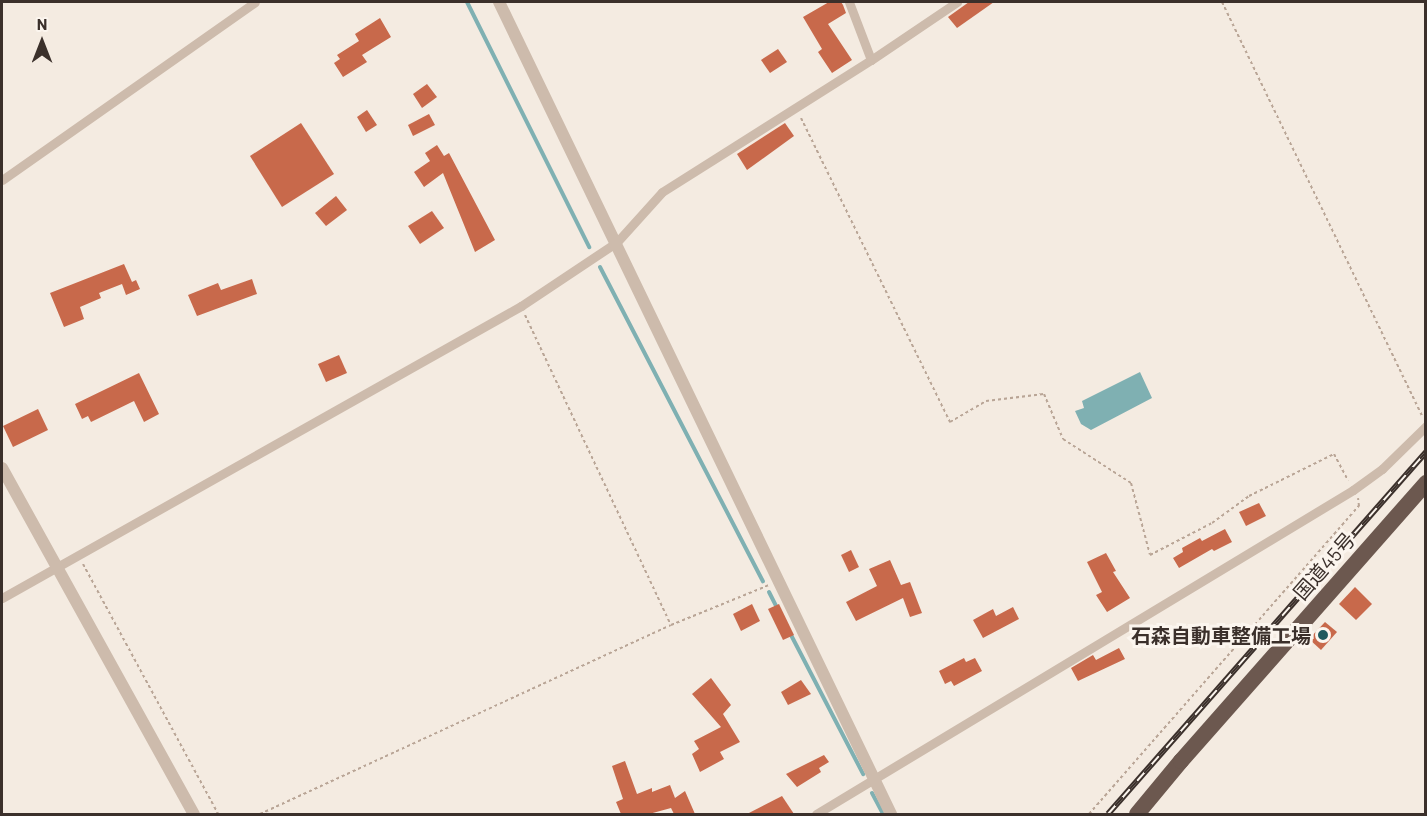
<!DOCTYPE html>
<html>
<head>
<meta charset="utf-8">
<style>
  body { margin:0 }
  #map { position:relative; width:1427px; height:816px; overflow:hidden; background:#f4ebe1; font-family:Barlow,"Noto Sans JP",sans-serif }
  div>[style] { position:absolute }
  .water>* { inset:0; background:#7fb0b2 }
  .stream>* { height:4px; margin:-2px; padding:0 2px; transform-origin:2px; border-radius:2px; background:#7fb0b2 }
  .building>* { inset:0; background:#c8694b }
  .path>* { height:2px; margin-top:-1px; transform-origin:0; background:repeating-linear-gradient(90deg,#b9a596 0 3px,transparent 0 6px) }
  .minor>* { height:9px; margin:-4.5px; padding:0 4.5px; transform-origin:4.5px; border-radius:4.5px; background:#cdbbac }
  .tertiary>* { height:12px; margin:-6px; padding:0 6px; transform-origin:6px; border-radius:6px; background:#cdbbac }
  .trunk>* { height:16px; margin:-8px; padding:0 8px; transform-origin:8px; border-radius:8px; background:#6c584f }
  .rail>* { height:6px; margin-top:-3px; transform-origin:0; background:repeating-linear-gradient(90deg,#fbf5ee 0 11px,#3b302b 0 22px); box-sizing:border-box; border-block:2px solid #3b302b }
  .dots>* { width:16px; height:16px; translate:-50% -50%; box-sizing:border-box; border:3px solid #fbf5ee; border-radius:50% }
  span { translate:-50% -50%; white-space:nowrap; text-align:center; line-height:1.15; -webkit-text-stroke:6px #fbf5ee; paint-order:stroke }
  .street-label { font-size:20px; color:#3b302b }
  .poi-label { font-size:20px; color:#3b302b; font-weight:700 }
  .right { translate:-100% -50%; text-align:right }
  .frame { position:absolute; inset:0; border:3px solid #3b302b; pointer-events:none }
  .north { position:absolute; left:12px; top:12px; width:60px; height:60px; -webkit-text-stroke:4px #fbf5ee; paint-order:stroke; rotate:0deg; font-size:16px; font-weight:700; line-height:24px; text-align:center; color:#3b302b }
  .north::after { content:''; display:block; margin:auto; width:21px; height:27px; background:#3b302b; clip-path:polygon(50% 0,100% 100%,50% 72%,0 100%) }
</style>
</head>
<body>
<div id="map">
  <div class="water">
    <i style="clip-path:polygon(1140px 372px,1152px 398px,1091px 430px,1081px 424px,1075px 411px,1084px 408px,1082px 401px)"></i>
  </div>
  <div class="stream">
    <i style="left:467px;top:2px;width:274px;rotate:63.5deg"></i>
    <i style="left:600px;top:267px;width:354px;rotate:62.6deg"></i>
    <i style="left:769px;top:592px;width:18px;rotate:63deg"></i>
    <i style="left:790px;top:633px;width:159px;rotate:62.6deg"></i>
    <i style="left:872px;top:793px;width:24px;rotate:62deg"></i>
  </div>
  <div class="building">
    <i style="clip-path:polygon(829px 2px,841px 2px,843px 5px,846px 13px,828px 24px,852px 60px,832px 73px,818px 52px,822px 49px,803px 17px)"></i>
    <i style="clip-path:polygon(969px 2px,994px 2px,957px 28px,948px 17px)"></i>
    <i style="clip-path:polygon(380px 18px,391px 37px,362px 55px,367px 62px,343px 77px,334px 63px,340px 59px,337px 55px,359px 41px,355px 34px)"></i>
    <i style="clip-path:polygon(778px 49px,787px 62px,770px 73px,761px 60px)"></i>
    <i style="clip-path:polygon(427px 84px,437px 97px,422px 108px,413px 94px)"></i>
    <i style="clip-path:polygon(367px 110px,377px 125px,366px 132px,357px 117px)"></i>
    <i style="clip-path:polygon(429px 114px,435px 125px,413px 136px,408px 125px)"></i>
    <i style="clip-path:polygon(301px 123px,334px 174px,282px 207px,250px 156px)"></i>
    <i style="clip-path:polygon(785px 123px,794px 136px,747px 170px,737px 154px)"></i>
    <i style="clip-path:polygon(437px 145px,444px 156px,449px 153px,495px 240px,475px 252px,443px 173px,424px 187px,414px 172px,430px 161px,425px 153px)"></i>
    <i style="clip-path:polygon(336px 196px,347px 210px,326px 226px,315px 213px)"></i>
    <i style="clip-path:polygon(432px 211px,444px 228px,420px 244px,408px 226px)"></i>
    <i style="clip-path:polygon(124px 264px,132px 282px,136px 280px,140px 289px,126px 295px,122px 284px,99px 293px,101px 298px,80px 307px,84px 319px,64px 327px,50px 293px)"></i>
    <i style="clip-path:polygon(252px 279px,257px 294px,197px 316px,188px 295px,218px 283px,221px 290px)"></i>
    <i style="clip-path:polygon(339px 355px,347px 373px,326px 382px,318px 364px)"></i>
    <i style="clip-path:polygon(139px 373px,159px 414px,144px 422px,134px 401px,91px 422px,88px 416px,82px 419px,75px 404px)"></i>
    <i style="clip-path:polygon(38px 409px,48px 430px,13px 447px,3px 426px)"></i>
    <i style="clip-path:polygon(1259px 503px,1266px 516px,1246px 526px,1239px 512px)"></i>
    <i style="clip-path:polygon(1225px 529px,1232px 542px,1214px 551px,1212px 549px,1179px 568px,1173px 558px,1183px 552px,1182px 548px,1200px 538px,1202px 541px)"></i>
    <i style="clip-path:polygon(851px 550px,859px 567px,849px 572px,841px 555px)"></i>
    <i style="clip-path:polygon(1106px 553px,1116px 571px,1113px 572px,1130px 598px,1107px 612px,1096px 595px,1102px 592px,1087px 562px)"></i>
    <i style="clip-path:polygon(890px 560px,901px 585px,910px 582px,922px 613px,910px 617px,903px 598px,856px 621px,846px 602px,877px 586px,869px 569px)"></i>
    <i style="clip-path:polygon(1355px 587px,1372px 604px,1356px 620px,1339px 604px)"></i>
    <i style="clip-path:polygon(752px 604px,760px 621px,741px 631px,733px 614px)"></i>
    <i style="clip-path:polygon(779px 604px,794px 635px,783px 640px,768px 609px)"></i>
    <i style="clip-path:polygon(1013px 607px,1019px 619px,983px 638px,973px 620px,993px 609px,996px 616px)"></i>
    <i style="clip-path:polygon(1325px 622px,1337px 632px,1321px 650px,1309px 639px)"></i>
    <i style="clip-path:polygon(1119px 648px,1125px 659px,1078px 681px,1071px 668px,1093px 655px,1096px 660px)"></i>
    <i style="clip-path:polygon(964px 658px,966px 662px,975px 658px,982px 671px,954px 686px,951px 681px,945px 684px,939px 671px)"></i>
    <i style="clip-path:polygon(711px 678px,731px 705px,723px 714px,740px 742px,720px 752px,724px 759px,700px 772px,692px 754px,699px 749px,694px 741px,721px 727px,692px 694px)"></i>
    <i style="clip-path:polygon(801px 680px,811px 694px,788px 705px,781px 692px)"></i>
    <i style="clip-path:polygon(824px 755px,829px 762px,819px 768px,821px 772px,797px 787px,786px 774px)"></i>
    <i style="clip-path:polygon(625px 761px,637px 794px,652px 788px,652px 792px,670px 785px,675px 798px,685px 791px,695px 814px,674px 814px,671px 808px,649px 814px,621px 814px,616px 802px,623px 799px,612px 766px)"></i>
    <i style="clip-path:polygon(782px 796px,794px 814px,747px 814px)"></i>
  </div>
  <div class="path">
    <i style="left:1222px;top:2px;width:461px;rotate:64.2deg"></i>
    <i style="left:801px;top:118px;width:339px;rotate:63.9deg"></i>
    <i style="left:950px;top:422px;width:42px;rotate:-30.3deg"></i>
    <i style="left:986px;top:401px;width:58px;rotate:-6.9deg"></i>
    <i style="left:1044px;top:394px;width:49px;rotate:67.1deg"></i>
    <i style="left:1063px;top:439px;width:81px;rotate:32.9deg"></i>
    <i style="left:1131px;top:483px;width:74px;rotate:75.2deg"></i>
    <i style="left:1150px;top:555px;width:70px;rotate:-27.3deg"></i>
    <i style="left:1212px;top:523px;width:46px;rotate:-36.1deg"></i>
    <i style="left:1249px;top:496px;width:95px;rotate:-26.3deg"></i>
    <i style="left:1334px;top:454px;width:30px;rotate:62deg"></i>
    <i style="left:525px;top:315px;width:343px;rotate:64.8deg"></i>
    <i style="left:83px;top:564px;width:284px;rotate:61.6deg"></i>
    <i style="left:260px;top:814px;width:452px;rotate:-24.7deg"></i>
    <i style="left:671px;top:625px;width:106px;rotate:-22.2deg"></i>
    <i style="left:1089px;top:814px;width:410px;rotate:-48.8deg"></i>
    <i style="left:1359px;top:506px;width:8px;rotate:-97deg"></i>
  </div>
  <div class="minor">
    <i style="left:849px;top:2px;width:62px;rotate:69.2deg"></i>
    <i style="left:2px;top:180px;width:309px;rotate:-35.1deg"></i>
    <i style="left:2px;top:598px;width:596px;rotate:-29.36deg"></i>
    <i style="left:521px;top:306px;width:115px;rotate:-33.7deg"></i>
    <i style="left:617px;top:242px;width:67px;rotate:-48deg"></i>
    <i style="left:662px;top:192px;width:247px;rotate:-32.3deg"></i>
    <i style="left:871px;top:60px;width:104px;rotate:-34deg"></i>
    <i style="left:816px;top:814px;width:627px;rotate:-31.1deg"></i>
    <i style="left:1353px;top:490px;width:36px;rotate:-36deg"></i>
    <i style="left:1382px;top:469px;width:62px;rotate:-44.3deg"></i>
  </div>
  <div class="tertiary">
    <i style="left:499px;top:2px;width:902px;rotate:64.23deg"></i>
    <i style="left:2px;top:468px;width:396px;rotate:61deg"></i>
  </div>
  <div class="trunk">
    <i style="left:1137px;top:814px;width:69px;rotate:-50.3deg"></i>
    <i style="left:1181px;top:761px;width:371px;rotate:-48.6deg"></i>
  </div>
  <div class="rail">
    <i style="left:1108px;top:814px;width:482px;rotate:-48.7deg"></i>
  </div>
  <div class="dots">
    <i style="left:1323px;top:635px;background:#1f5a5e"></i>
  </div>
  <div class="street-label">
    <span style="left:1324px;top:566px;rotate:-49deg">国道45号</span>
  </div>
  <div class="poi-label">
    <span class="right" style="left:1311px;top:635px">石森自動車整備工場</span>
  </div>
  <div class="frame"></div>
  <div class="north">N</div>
</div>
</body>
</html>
